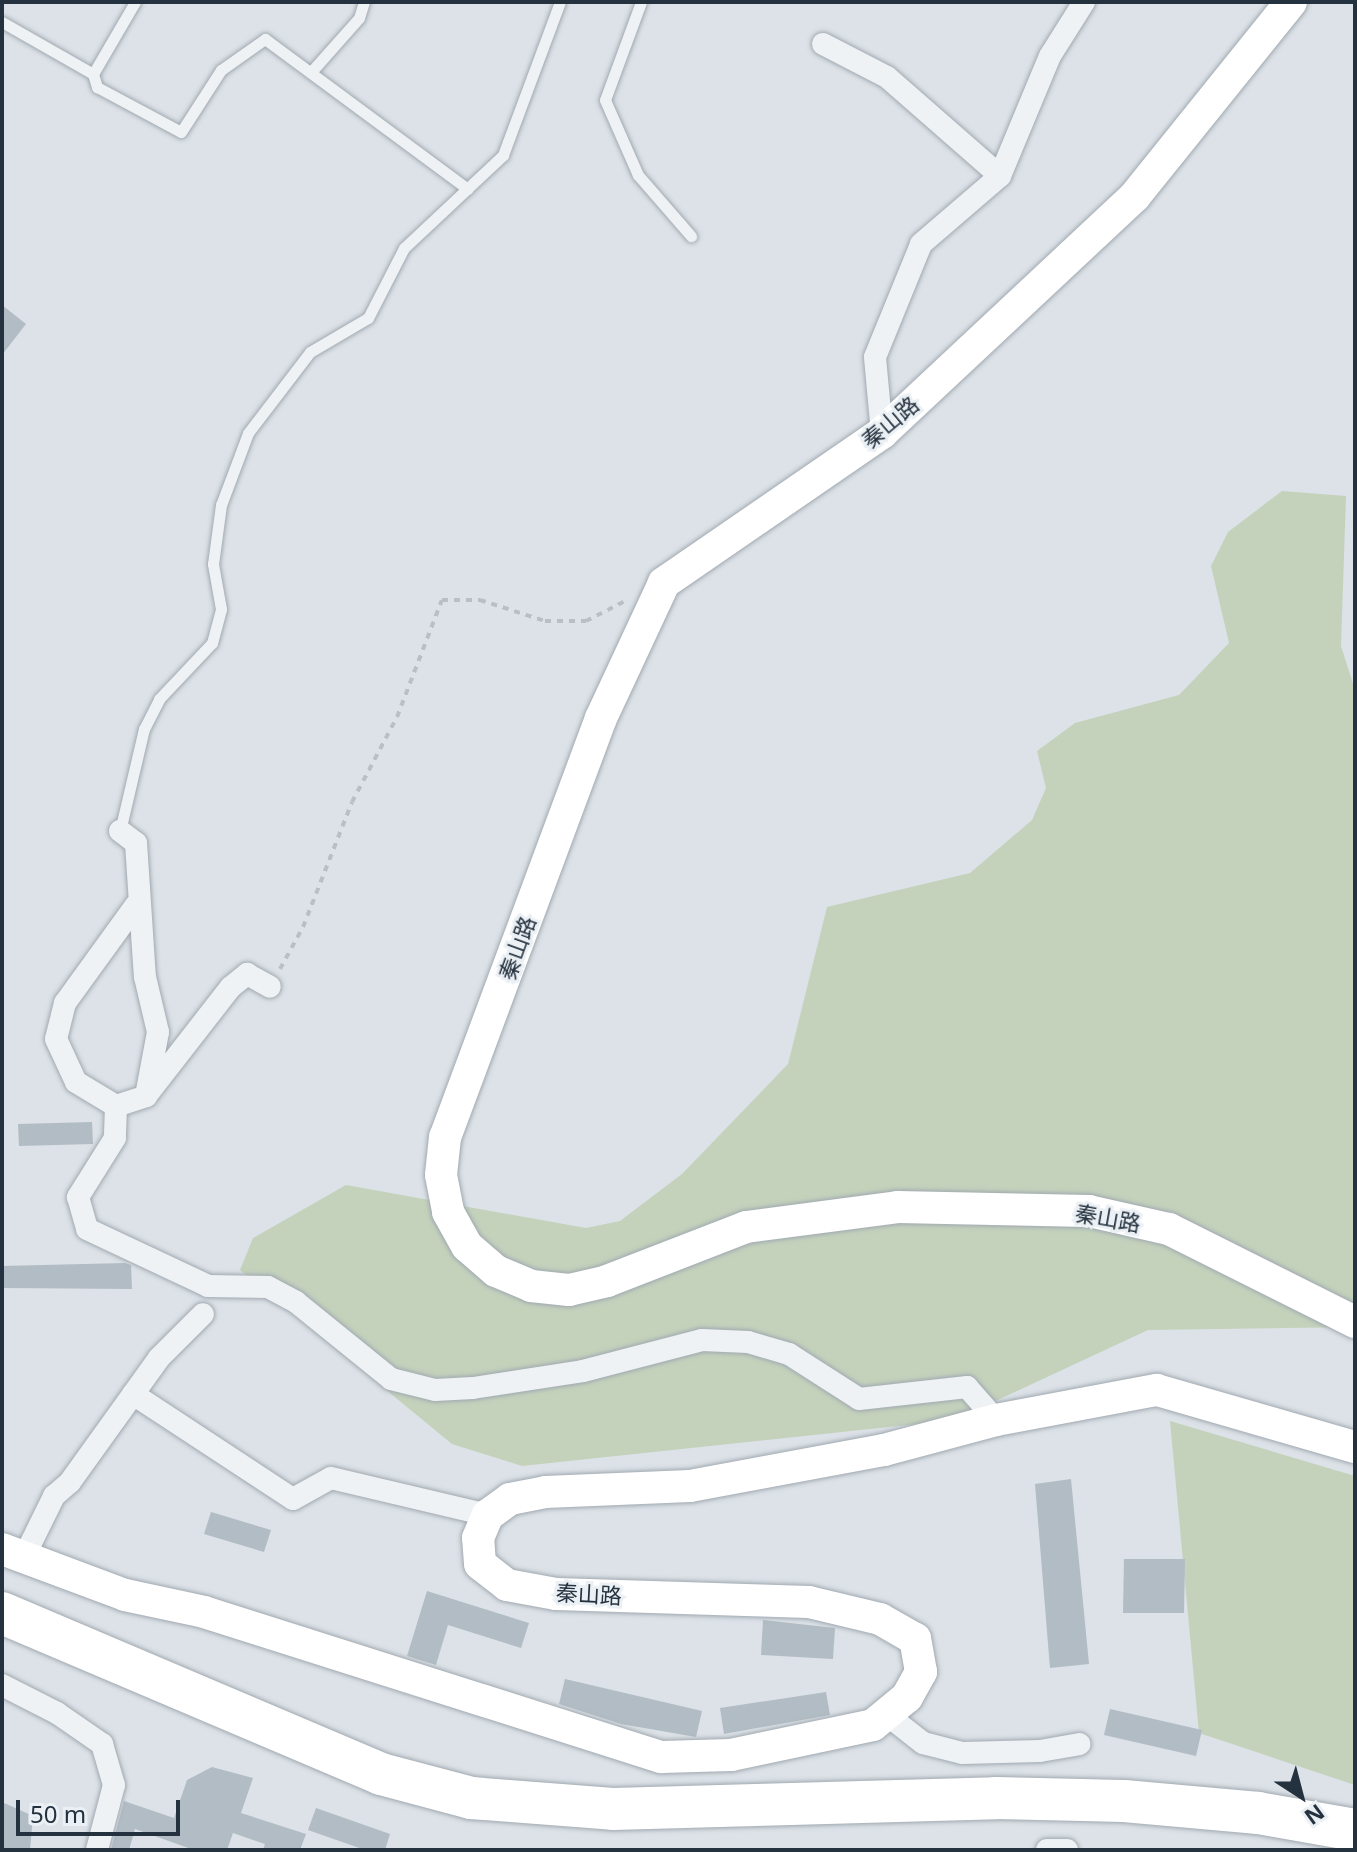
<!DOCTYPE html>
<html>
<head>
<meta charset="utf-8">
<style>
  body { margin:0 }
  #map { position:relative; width:1357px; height:1852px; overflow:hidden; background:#dce2e7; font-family:"Noto Sans","Noto Sans SC",sans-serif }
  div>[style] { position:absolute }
  .green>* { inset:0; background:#c4d2bc }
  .building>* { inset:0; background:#b2bcc4 }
  .path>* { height:4px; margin-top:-2px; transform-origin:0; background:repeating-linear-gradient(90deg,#b9c0c5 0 6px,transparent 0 12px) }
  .roads { filter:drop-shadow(0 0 2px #a1a9b1) drop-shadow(0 0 2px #a1a9b1) }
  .lane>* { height:11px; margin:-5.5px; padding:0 5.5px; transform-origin:5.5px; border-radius:5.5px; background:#eef2f5 }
  .street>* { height:22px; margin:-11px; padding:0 11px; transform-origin:11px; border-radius:11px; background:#eef2f5 }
  .secondary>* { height:32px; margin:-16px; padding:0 16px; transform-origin:16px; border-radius:16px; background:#fff }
  .highway>* { height:42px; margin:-21px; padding:0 21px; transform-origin:21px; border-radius:21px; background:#fff }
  span { translate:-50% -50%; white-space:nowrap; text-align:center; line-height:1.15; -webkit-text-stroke:6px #ebf0f5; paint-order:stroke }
  .street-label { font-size:22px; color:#24313e }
  .frame { position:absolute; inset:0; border:4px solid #24313e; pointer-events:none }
  .north { position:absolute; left:1261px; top:1756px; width:80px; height:80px; -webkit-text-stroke:6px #ebf0f5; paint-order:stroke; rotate:144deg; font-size:22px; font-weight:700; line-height:32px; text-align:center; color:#24313e }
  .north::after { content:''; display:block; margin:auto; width:28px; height:36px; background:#24313e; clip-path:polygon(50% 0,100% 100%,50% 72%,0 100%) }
  .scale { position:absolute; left:16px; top:1800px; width:164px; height:36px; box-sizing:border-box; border:4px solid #24313e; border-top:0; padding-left:10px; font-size:24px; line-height:28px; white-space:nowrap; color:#24313e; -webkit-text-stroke:6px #ebf0f5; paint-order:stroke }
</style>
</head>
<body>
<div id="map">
  <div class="green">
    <i style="clip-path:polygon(1282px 491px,1346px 496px,1341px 646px,1355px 690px,1355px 1327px,1148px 1330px,955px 1420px,522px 1466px,452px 1444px,240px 1270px,253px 1238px,346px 1185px,586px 1228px,620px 1221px,682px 1174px,788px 1064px,827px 907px,970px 873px,1032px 820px,1046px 788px,1037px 751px,1075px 723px,1179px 695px,1229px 643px,1211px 566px,1228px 532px)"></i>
    <i style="clip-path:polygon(1170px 1421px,1355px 1476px,1355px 1785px,1199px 1733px)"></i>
  </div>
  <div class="building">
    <i style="clip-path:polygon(2px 305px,26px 324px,2px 355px)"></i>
    <i style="clip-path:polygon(92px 1122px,93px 1144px,19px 1146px,18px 1124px)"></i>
    <i style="clip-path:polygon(125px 1263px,131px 1265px,132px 1289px,2px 1288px,2px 1266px)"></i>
    <i style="clip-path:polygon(1071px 1479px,1089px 1664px,1050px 1668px,1035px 1484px)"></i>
    <i style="clip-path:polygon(211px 1512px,271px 1530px,264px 1552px,204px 1534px)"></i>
    <i style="clip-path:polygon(1124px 1559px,1185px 1559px,1184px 1613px,1123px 1613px)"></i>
    <i style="clip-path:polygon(427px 1591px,529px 1623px,521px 1648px,448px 1625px,436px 1665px,407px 1656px)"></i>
    <i style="clip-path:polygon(763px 1620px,835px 1628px,833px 1659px,761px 1655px)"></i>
    <i style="clip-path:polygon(565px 1679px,702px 1711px,696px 1737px,621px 1724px,559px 1704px)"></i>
    <i style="clip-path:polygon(826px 1692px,830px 1715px,724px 1734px,720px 1708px)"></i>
    <i style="clip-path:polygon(1110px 1709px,1202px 1730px,1196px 1756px,1104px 1735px)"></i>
    <i style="clip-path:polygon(212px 1767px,253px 1778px,241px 1813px,306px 1834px,300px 1850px,263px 1850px,265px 1844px,233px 1833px,227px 1850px,194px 1850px,135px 1829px,129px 1850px,111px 1850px,124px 1801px,174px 1818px,187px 1780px)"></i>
    <i style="clip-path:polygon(2px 1802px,33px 1816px,30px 1850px,2px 1850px)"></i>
    <i style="clip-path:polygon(316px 1808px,390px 1834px,385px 1850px,365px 1850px,308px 1830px)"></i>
  </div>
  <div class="path">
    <i style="left:280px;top:969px;width:48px;rotate:-61.3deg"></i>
    <i style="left:303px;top:927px;width:134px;rotate:-68.6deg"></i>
    <i style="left:352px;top:802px;width:96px;rotate:-62.1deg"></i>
    <i style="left:397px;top:717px;width:125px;rotate:-69deg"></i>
    <i style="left:442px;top:600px;width:38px"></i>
    <i style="left:480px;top:600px;width:68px;rotate:17.9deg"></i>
    <i style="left:545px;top:621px;width:41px"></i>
    <i style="left:586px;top:621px;width:44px;rotate:-27.1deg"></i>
  </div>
  <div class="roads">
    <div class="lane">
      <i style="left:135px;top:2px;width:83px;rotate:120.3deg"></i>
      <i style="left:93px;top:74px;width:14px;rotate:73deg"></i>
      <i style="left:97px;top:87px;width:95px;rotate:28.2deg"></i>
      <i style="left:181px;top:132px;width:74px;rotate:-57.2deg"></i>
      <i style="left:221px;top:70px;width:54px;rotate:-35.2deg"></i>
      <i style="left:265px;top:39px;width:252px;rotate:36.5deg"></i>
      <i style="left:641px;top:2px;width:104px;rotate:110.2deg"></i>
      <i style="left:605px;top:100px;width:82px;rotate:66.3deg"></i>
      <i style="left:638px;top:175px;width:81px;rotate:49deg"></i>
      <i style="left:2px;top:22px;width:105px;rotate:29.7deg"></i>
      <i style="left:311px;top:72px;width:72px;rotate:-48.4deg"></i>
      <i style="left:359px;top:18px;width:17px;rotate:-73deg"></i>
      <i style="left:120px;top:831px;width:105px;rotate:-76.8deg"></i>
      <i style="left:144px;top:729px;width:34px;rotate:-63deg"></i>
      <i style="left:159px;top:699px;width:77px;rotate:-46.6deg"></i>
      <i style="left:212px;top:643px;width:35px;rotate:-75deg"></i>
      <i style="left:221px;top:609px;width:46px;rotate:-100.1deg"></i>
      <i style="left:213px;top:564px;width:60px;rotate:-82.3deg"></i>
      <i style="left:221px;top:505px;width:77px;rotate:-69.4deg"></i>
      <i style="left:248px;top:433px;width:102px;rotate:-52.6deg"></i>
      <i style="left:310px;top:352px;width:67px;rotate:-30.4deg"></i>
      <i style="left:368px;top:318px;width:79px;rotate:-62.8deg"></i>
      <i style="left:404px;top:248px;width:136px;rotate:-43.2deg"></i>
      <i style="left:503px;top:155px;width:163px;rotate:-69.6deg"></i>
    </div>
    <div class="street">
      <i style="left:823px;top:44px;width:72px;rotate:27.3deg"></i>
      <i style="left:887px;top:77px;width:150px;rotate:41.2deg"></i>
      <i style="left:882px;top:433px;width:76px;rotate:-95.3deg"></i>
      <i style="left:875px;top:357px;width:122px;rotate:-67.8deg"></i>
      <i style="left:921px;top:244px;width:104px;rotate:-40.7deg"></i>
      <i style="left:1000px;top:176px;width:130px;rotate:-67.4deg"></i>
      <i style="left:1050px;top:56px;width:64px;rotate:-57.8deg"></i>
      <i style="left:120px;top:831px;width:20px;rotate:37deg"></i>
      <i style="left:136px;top:843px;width:134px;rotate:86.2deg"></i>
      <i style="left:145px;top:977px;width:57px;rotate:76.7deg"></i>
      <i style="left:158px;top:1032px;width:65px;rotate:100.6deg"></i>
      <i style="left:136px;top:905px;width:121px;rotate:125.9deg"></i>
      <i style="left:65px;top:1003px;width:37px;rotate:104deg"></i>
      <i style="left:56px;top:1039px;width:47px;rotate:65.1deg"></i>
      <i style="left:76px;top:1082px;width:47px;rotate:31deg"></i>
      <i style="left:116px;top:1106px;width:32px;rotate:-18deg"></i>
      <i style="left:146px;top:1096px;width:138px;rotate:-52.1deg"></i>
      <i style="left:231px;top:987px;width:21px;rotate:-39deg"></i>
      <i style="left:247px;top:974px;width:26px;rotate:29deg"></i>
      <i style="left:116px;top:1106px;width:32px;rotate:92deg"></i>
      <i style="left:115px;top:1138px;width:70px;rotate:122.1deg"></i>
      <i style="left:78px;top:1197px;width:33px;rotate:74deg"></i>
      <i style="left:87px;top:1229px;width:134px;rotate:25.2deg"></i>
      <i style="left:208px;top:1286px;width:60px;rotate:1deg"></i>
      <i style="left:268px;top:1287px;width:32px;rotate:28deg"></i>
      <i style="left:296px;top:1302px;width:122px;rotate:39deg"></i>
      <i style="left:391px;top:1379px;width:45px;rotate:14deg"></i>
      <i style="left:435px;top:1390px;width:38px;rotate:-3deg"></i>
      <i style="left:473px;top:1388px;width:111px;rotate:-8.8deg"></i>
      <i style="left:583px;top:1371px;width:123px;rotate:-14.6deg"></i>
      <i style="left:702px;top:1340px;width:46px;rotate:2.5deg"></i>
      <i style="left:748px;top:1342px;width:43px;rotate:16.3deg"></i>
      <i style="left:789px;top:1354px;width:83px;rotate:32.7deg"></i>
      <i style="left:859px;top:1399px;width:109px;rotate:-6.3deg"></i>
      <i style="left:967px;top:1387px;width:44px;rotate:48.7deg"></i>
      <i style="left:133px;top:1394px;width:191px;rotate:33.3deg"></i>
      <i style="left:293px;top:1499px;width:43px;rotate:-28.9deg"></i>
      <i style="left:331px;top:1478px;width:161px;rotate:13.3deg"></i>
      <i style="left:25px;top:1555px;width:66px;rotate:-63.8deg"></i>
      <i style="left:54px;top:1496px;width:21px;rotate:-41deg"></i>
      <i style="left:70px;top:1482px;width:153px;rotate:-54.3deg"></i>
      <i style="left:159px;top:1358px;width:62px;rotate:-45deg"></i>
      <i style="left:2px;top:1685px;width:62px;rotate:27deg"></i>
      <i style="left:57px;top:1713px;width:55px;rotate:34.6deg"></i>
      <i style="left:102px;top:1744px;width:43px;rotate:73.7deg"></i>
      <i style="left:114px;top:1785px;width:67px;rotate:104.7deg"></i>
      <i style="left:886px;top:1714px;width:47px;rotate:38.1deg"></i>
      <i style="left:923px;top:1743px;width:40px;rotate:14.4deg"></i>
      <i style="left:962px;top:1753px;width:78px;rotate:-1.5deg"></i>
      <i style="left:1040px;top:1751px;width:40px;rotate:-10deg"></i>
      <i style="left:1047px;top:1850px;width:20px"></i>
    </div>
    <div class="secondary">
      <i style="left:1291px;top:2px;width:250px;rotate:128.8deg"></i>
      <i style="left:1134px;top:197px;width:345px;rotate:136.9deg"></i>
      <i style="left:882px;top:433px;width:265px;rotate:145.5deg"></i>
      <i style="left:664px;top:583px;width:149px;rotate:115deg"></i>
      <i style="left:601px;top:718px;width:447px;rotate:110.4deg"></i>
      <i style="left:445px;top:1137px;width:38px;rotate:96deg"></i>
      <i style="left:441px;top:1175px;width:38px;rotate:79deg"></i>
      <i style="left:448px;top:1212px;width:39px;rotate:61deg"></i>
      <i style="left:467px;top:1246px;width:38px;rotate:41deg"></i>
      <i style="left:496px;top:1271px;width:38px;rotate:23deg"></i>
      <i style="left:531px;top:1286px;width:38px;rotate:6deg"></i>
      <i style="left:569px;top:1290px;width:39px;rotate:-13deg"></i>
      <i style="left:607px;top:1281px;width:149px;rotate:-21.2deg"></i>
      <i style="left:746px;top:1227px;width:153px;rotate:-7.5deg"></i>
      <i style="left:898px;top:1207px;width:191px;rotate:1.2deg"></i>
      <i style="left:1089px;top:1211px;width:82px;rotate:12.7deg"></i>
      <i style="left:1169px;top:1229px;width:208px;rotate:26.6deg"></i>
      <i style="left:2px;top:1549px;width:131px;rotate:20.5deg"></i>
      <i style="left:125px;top:1595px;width:81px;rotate:12.1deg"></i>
      <i style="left:204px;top:1612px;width:480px;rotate:17.6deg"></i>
      <i style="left:662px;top:1757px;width:69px;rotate:-1.7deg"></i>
      <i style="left:731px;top:1755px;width:145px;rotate:-11.9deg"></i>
      <i style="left:873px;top:1725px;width:44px;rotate:-39.5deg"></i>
      <i style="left:907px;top:1697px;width:29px;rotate:-61deg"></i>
      <i style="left:921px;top:1672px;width:34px;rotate:-100deg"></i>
      <i style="left:915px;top:1639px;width:40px;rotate:-150.3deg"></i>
      <i style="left:880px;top:1619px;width:73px;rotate:-166.5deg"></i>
      <i style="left:809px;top:1602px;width:253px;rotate:-178.2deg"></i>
      <i style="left:556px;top:1594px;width:50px;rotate:-169.6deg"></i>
      <i style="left:507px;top:1585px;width:34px;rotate:-142deg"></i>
      <i style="left:480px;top:1564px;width:26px;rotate:-94deg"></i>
      <i style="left:478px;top:1538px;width:25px;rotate:-67deg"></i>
      <i style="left:488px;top:1515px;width:27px;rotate:-36deg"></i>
      <i style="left:510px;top:1499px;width:36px;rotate:-11deg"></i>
      <i style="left:545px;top:1492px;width:145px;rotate:-2.4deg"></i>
      <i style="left:690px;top:1486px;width:197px;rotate:-10.5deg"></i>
      <i style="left:884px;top:1450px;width:116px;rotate:-15deg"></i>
      <i style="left:996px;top:1420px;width:164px;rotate:-10.6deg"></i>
      <i style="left:1157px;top:1390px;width:206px;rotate:16.1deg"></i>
    </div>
    <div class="highway">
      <i style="left:2px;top:1613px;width:412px;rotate:23deg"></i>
      <i style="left:381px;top:1774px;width:93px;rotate:14.9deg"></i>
      <i style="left:471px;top:1798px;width:142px;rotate:4.4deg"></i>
      <i style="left:613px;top:1809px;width:383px;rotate:-1.6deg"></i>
      <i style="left:996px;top:1798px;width:128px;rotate:1.3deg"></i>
      <i style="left:1124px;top:1801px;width:135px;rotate:5.1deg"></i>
      <i style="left:1258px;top:1813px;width:98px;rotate:9.9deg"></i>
    </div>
  </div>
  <div class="street-label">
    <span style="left:890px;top:422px;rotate:-40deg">秦山路</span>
    <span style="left:517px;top:948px;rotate:-70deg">秦山路</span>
    <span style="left:1108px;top:1218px;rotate:10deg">秦山路</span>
    <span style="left:589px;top:1594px;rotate:3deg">秦山路</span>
  </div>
  <div class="frame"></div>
  <div class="north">N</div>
  <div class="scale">50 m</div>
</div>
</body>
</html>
